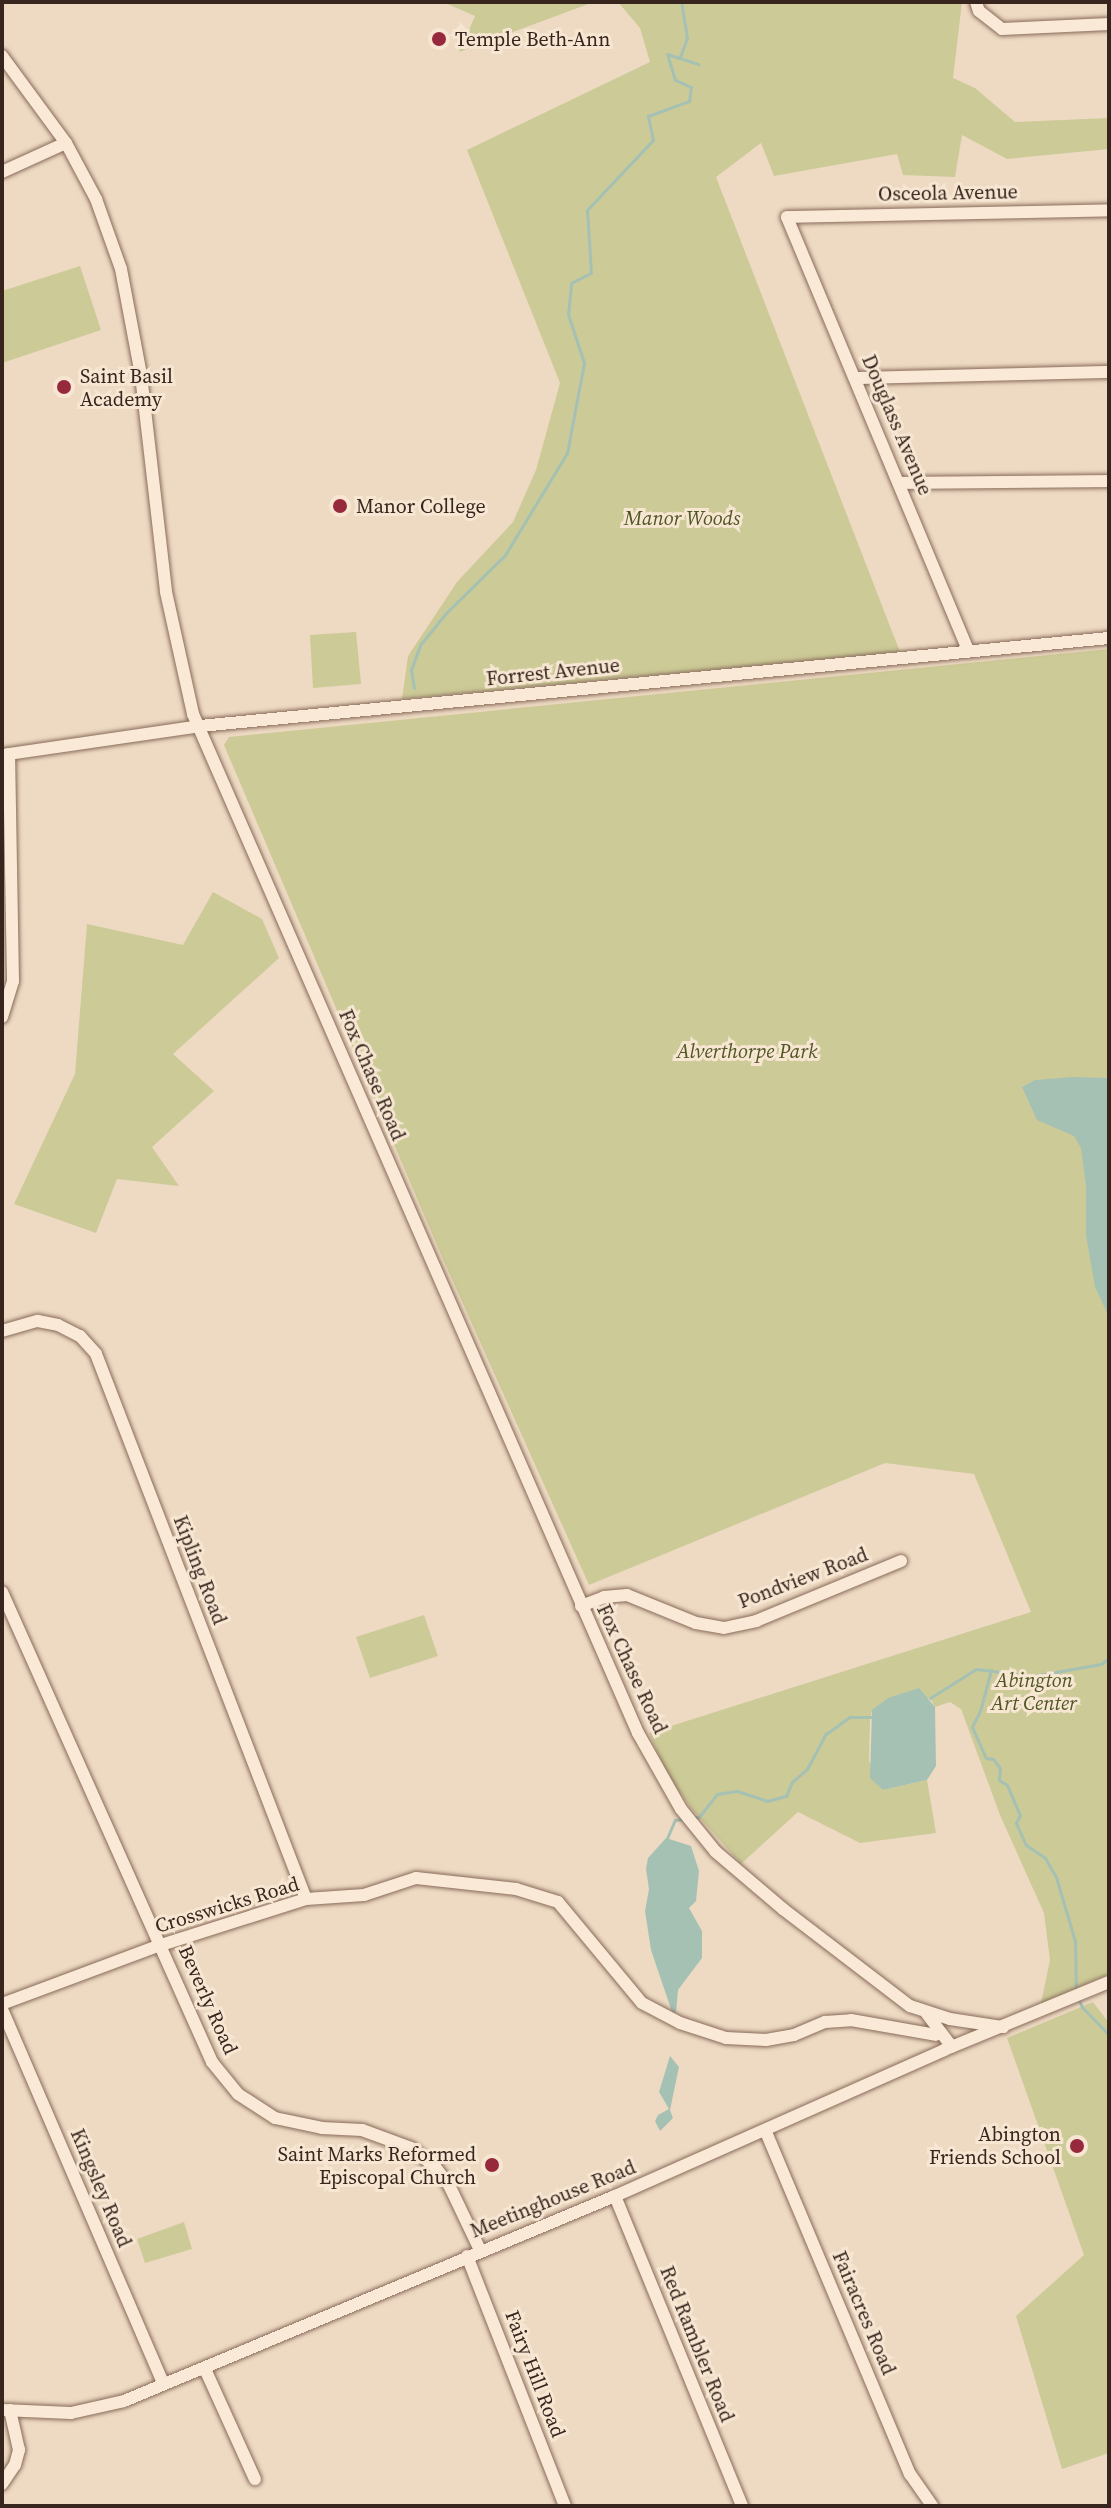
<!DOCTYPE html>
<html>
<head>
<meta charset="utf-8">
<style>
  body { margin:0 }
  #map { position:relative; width:1111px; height:2508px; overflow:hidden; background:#eedac3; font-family:"Source Serif 4",serif }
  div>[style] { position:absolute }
  .green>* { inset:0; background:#ccca97 }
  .water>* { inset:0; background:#a5c1b4 }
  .stream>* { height:3px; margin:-1.5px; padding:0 1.5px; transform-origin:1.5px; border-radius:1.5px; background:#a5c1b4 }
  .roads { filter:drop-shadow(0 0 2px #886b5a) drop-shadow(0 0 2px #886b5a) }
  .minor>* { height:12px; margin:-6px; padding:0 6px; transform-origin:6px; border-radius:6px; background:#f9e9d6 }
  .dots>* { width:22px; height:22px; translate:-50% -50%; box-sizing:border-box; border:4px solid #f6e6d2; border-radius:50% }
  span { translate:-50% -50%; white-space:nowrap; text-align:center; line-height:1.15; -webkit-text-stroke:6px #f6e6d2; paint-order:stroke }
  .poi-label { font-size:20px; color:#38261e }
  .left { translate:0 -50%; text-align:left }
  .right { translate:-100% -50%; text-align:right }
  .street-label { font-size:20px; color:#38261e }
  .park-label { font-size:20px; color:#505524; font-style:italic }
  .frame { position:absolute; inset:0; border:4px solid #38261e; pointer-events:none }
</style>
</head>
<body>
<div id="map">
  <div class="green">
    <i style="clip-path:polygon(443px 2px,594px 2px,459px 52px,475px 16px)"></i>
    <i style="clip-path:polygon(618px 2px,962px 2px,953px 78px,975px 88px,1015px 122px,1109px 118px,1109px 149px,1007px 159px,962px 135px,955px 177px,903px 175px,897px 154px,774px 176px,761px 143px,716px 177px,900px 652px,402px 699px,408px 656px,457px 582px,513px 522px,536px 470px,560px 383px,467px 150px,650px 62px,640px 28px)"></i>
    <i style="clip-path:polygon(80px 266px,101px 330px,2px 363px,2px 291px)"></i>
    <i style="clip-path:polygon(356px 632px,361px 684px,313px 688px,310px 635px)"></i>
    <i style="clip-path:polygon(1109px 649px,1109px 1974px,1041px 2003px,1050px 1960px,1044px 1913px,1000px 1815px,961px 1709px,950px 1702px,935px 1707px,930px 1698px,872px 1710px,870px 1720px,869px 1761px,883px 1790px,927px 1780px,936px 1833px,860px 1843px,798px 1812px,741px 1864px,691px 1808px,666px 1772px,649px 1733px,1031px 1612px,974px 1474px,885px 1463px,589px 1585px,442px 1257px,224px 745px,229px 737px)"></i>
    <i style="clip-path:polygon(213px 892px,262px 919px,279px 958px,173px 1054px,214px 1091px,152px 1147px,179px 1186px,117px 1179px,96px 1233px,14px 1204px,75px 1074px,87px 924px,183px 945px)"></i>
    <i style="clip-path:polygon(424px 1615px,438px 1656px,370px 1678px,356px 1637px)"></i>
    <i style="clip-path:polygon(1093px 2002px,1109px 2023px,1109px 2453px,1062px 2469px,1016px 2316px,1084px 2255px,1007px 2038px)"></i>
    <i style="clip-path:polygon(184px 2222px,192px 2249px,145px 2263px,137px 2239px)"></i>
  </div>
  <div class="water">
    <i style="clip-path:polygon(1072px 1077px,1109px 1078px,1109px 1317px,1095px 1287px,1086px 1235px,1086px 1186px,1081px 1148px,1074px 1136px,1037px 1120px,1022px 1087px,1035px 1080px)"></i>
    <i style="clip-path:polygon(919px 1688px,935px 1707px,936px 1766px,927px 1780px,883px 1790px,870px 1778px,872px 1710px,888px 1698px)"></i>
    <i style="clip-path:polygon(666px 1838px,691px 1846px,699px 1871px,696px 1901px,689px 1908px,702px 1931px,702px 1958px,678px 1990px,676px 2013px,672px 2012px,651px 1950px,645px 1911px,649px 1889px,646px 1869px,648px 1858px)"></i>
    <i style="clip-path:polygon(670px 2056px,679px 2067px,670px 2110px,673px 2118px,660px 2131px,655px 2121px,658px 2115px,669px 2109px,659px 2092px)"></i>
  </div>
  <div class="stream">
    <i style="left:680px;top:57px;width:20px;rotate:-70deg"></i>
    <i style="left:687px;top:38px;width:36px;rotate:-99deg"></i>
    <i style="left:414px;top:688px;width:18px;rotate:-99deg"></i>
    <i style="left:411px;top:670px;width:27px;rotate:-70deg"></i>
    <i style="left:420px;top:645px;width:41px;rotate:-50.9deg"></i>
    <i style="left:446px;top:613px;width:83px;rotate:-44.5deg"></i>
    <i style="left:505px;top:555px;width:119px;rotate:-58.7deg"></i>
    <i style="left:567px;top:453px;width:92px;rotate:-79.3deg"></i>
    <i style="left:584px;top:363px;width:52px;rotate:-108.1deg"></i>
    <i style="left:568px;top:314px;width:31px;rotate:-84deg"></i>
    <i style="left:571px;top:283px;width:22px;rotate:-27deg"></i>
    <i style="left:591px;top:273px;width:63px;rotate:-93.6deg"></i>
    <i style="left:587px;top:210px;width:96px;rotate:-46.7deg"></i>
    <i style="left:653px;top:140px;width:25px;rotate:-102deg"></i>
    <i style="left:648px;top:116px;width:44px;rotate:-20.1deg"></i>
    <i style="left:689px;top:101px;width:14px;rotate:-82deg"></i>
    <i style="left:691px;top:87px;width:17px;rotate:-156deg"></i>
    <i style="left:675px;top:80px;width:27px;rotate:-107deg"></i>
    <i style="left:667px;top:54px;width:33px;rotate:18deg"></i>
    <i style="left:991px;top:1670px;width:42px;rotate:105deg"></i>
    <i style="left:980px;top:1711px;width:18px;rotate:117deg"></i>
    <i style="left:972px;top:1727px;width:34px;rotate:66deg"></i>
    <i style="left:986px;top:1758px;width:7px;rotate:8deg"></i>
    <i style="left:993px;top:1759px;width:11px;rotate:52deg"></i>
    <i style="left:1000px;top:1768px;width:12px;rotate:95deg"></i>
    <i style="left:999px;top:1780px;width:9px;rotate:32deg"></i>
    <i style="left:1007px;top:1785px;width:33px;rotate:67deg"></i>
    <i style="left:1020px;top:1815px;width:9px;rotate:117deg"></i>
    <i style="left:1016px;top:1823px;width:24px;rotate:66deg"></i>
    <i style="left:1026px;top:1845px;width:23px;rotate:34deg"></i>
    <i style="left:1045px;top:1858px;width:22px;rotate:60deg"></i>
    <i style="left:1056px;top:1877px;width:67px;rotate:73.5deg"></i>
    <i style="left:1075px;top:1941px;width:50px;rotate:88.9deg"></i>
    <i style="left:930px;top:1698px;width:54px;rotate:-32.2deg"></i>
    <i style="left:976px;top:1669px;width:57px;rotate:7deg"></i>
    <i style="left:1033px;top:1676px;width:69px;rotate:-10deg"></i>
    <i style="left:1101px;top:1664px;width:10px;rotate:-37deg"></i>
    <i style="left:694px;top:1817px;width:5px"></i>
    <i style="left:699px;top:1817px;width:29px;rotate:-52deg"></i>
    <i style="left:717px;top:1794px;width:20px;rotate:-9deg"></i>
    <i style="left:737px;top:1791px;width:32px;rotate:18deg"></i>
    <i style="left:767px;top:1801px;width:20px;rotate:-15deg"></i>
    <i style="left:786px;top:1796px;width:15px;rotate:-67deg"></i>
    <i style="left:792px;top:1782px;width:20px;rotate:-41deg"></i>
    <i style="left:807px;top:1769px;width:40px;rotate:-62deg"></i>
    <i style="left:826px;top:1734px;width:29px;rotate:-36deg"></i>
    <i style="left:849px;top:1717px;width:22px"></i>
    <i style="left:665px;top:1843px;width:25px;rotate:-67deg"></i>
    <i style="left:675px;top:1820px;width:8px;rotate:-7deg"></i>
    <i style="left:1078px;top:1998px;width:10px;rotate:66deg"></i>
    <i style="left:1082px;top:2007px;width:39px;rotate:46deg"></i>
  </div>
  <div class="roads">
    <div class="minor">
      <i style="left:976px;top:2px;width:9px;rotate:72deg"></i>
      <i style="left:979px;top:11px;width:29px;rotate:38deg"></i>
      <i style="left:1002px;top:29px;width:107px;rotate:-2.7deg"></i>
      <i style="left:2px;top:56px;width:108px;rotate:53.7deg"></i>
      <i style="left:66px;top:143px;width:64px;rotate:61.8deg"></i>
      <i style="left:96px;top:199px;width:74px;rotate:70.3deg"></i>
      <i style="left:121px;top:269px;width:108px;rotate:79.3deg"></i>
      <i style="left:141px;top:375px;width:218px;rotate:83.4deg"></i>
      <i style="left:166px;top:592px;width:125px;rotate:77.5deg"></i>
      <i style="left:193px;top:714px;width:1112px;rotate:66.41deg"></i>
      <i style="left:638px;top:1733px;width:87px;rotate:60.5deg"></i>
      <i style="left:681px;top:1809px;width:55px;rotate:50.9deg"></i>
      <i style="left:716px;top:1852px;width:88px;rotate:40.4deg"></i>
      <i style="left:783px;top:1909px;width:160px;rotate:37.4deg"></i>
      <i style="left:910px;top:2006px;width:42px;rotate:18deg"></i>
      <i style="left:950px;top:2019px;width:54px;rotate:8.6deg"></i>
      <i style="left:2px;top:172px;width:70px;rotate:-24.4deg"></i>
      <i style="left:855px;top:378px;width:254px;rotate:-1.4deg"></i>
      <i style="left:900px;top:483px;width:209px;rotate:-0.5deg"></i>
      <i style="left:968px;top:650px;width:469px;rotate:-112.7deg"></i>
      <i style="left:787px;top:217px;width:322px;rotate:-1.2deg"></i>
      <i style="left:2px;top:755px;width:200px;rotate:-8.3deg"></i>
      <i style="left:200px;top:726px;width:913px;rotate:-5.53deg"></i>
      <i style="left:2px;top:1017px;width:38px;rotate:-73deg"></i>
      <i style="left:13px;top:981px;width:227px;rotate:-91deg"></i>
      <i style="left:2px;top:1331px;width:37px;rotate:-16deg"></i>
      <i style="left:38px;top:1321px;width:20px;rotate:11deg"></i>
      <i style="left:58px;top:1325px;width:25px;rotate:27deg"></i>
      <i style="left:80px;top:1336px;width:24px;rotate:48deg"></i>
      <i style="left:96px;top:1354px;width:584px;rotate:68.93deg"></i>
      <i style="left:2px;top:1592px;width:515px;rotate:65.92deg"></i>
      <i style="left:212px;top:2062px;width:41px;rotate:50.9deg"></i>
      <i style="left:238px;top:2094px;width:44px;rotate:33deg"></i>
      <i style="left:275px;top:2118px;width:48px;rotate:12deg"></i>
      <i style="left:322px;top:2128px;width:40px;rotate:2.9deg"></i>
      <i style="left:362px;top:2130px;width:52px;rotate:20.2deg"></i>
      <i style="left:411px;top:2148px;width:31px;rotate:38deg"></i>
      <i style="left:435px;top:2167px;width:23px;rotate:52deg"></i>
      <i style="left:449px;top:2185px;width:72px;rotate:64.5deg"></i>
      <i style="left:581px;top:1606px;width:25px;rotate:-21deg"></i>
      <i style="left:604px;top:1597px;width:23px;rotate:-5deg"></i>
      <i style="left:627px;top:1595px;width:74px;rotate:22.1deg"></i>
      <i style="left:696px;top:1623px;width:28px;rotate:10deg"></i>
      <i style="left:724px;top:1628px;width:33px;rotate:-12deg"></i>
      <i style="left:756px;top:1621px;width:157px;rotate:-22.5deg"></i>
      <i style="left:2px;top:2004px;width:170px;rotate:-20.4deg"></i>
      <i style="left:161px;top:1945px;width:152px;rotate:-17.6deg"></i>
      <i style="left:306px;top:1899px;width:58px;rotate:-3.9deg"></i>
      <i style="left:364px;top:1895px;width:55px;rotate:-18.1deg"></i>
      <i style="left:416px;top:1878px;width:101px;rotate:6.3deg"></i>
      <i style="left:516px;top:1889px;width:44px;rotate:17.2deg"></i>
      <i style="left:558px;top:1902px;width:131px;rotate:50.3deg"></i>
      <i style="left:642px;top:2003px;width:43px;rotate:27.8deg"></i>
      <i style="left:680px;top:2023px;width:48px;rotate:18.1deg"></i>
      <i style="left:726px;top:2038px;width:40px;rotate:2.9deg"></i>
      <i style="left:766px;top:2040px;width:28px;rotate:-10deg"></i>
      <i style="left:794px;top:2035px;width:34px;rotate:-23deg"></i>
      <i style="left:825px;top:2022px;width:26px;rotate:-4deg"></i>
      <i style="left:851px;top:2020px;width:86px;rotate:10deg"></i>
      <i style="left:2px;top:2009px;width:406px;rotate:66.7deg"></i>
      <i style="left:927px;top:2014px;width:41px;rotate:52.9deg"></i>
      <i style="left:766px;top:2132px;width:371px;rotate:67.2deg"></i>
      <i style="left:910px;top:2474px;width:39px;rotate:55deg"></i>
      <i style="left:615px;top:2196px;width:335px;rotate:67.7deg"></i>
      <i style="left:467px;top:2256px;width:269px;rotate:68.6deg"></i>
      <i style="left:205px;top:2369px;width:121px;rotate:65.6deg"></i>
      <i style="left:2px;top:2410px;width:69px;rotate:2.5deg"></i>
      <i style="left:71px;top:2413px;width:54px;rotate:-12.8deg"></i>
      <i style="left:124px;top:2401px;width:532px;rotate:-22.66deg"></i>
      <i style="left:615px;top:2196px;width:360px;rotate:-23.9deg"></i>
      <i style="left:944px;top:2050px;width:178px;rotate:-22.4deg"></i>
      <i style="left:2px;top:2484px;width:23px;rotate:-56deg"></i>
      <i style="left:15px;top:2465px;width:16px;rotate:-75deg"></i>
      <i style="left:19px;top:2450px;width:41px;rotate:-102.7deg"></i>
    </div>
  </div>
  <div class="dots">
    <i style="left:439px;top:39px;background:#97293c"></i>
    <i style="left:64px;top:387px;background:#97293c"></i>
    <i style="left:340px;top:506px;background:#97293c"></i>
    <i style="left:1077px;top:2146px;background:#97293c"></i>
    <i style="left:492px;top:2165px;background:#97293c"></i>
  </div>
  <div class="poi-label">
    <span class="left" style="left:455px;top:39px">Temple Beth-Ann</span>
    <span class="left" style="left:80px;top:388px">Saint Basil<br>Academy</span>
    <span class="left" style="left:356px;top:506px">Manor College</span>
    <span class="right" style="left:1061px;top:2146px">Abington<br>Friends School</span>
    <span class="right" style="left:476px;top:2166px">Saint Marks Reformed<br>Episcopal Church</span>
  </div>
  <div class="street-label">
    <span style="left:948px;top:193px;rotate:-1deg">Osceola Avenue</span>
    <span style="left:897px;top:425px;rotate:67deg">Douglass Avenue</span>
    <span style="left:553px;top:672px;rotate:-6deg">Forrest Avenue</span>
    <span style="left:372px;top:1075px;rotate:67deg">Fox Chase Road</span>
    <span style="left:200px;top:1570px;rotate:69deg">Kipling Road</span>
    <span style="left:803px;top:1578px;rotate:-21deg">Pondview Road</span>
    <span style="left:632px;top:1669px;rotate:65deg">Fox Chase Road</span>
    <span style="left:227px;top:1905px;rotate:-17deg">Crosswicks Road</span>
    <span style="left:208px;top:2000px;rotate:66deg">Beverly Road</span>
    <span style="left:101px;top:2188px;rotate:67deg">Kingsley Road</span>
    <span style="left:553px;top:2199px;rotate:-22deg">Meetinghouse Road</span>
    <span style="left:864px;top:2313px;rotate:67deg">Fairacres Road</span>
    <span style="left:697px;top:2344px;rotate:68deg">Red Rambler Road</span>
    <span style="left:535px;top:2374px;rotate:69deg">Fairy Hill Road</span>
  </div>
  <div class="park-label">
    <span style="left:682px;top:518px">Manor Woods</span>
    <span style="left:747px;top:1051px">Alverthorpe Park</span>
    <span style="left:1034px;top:1692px">Abington<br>Art Center</span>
  </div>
  <div class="frame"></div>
</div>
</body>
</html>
